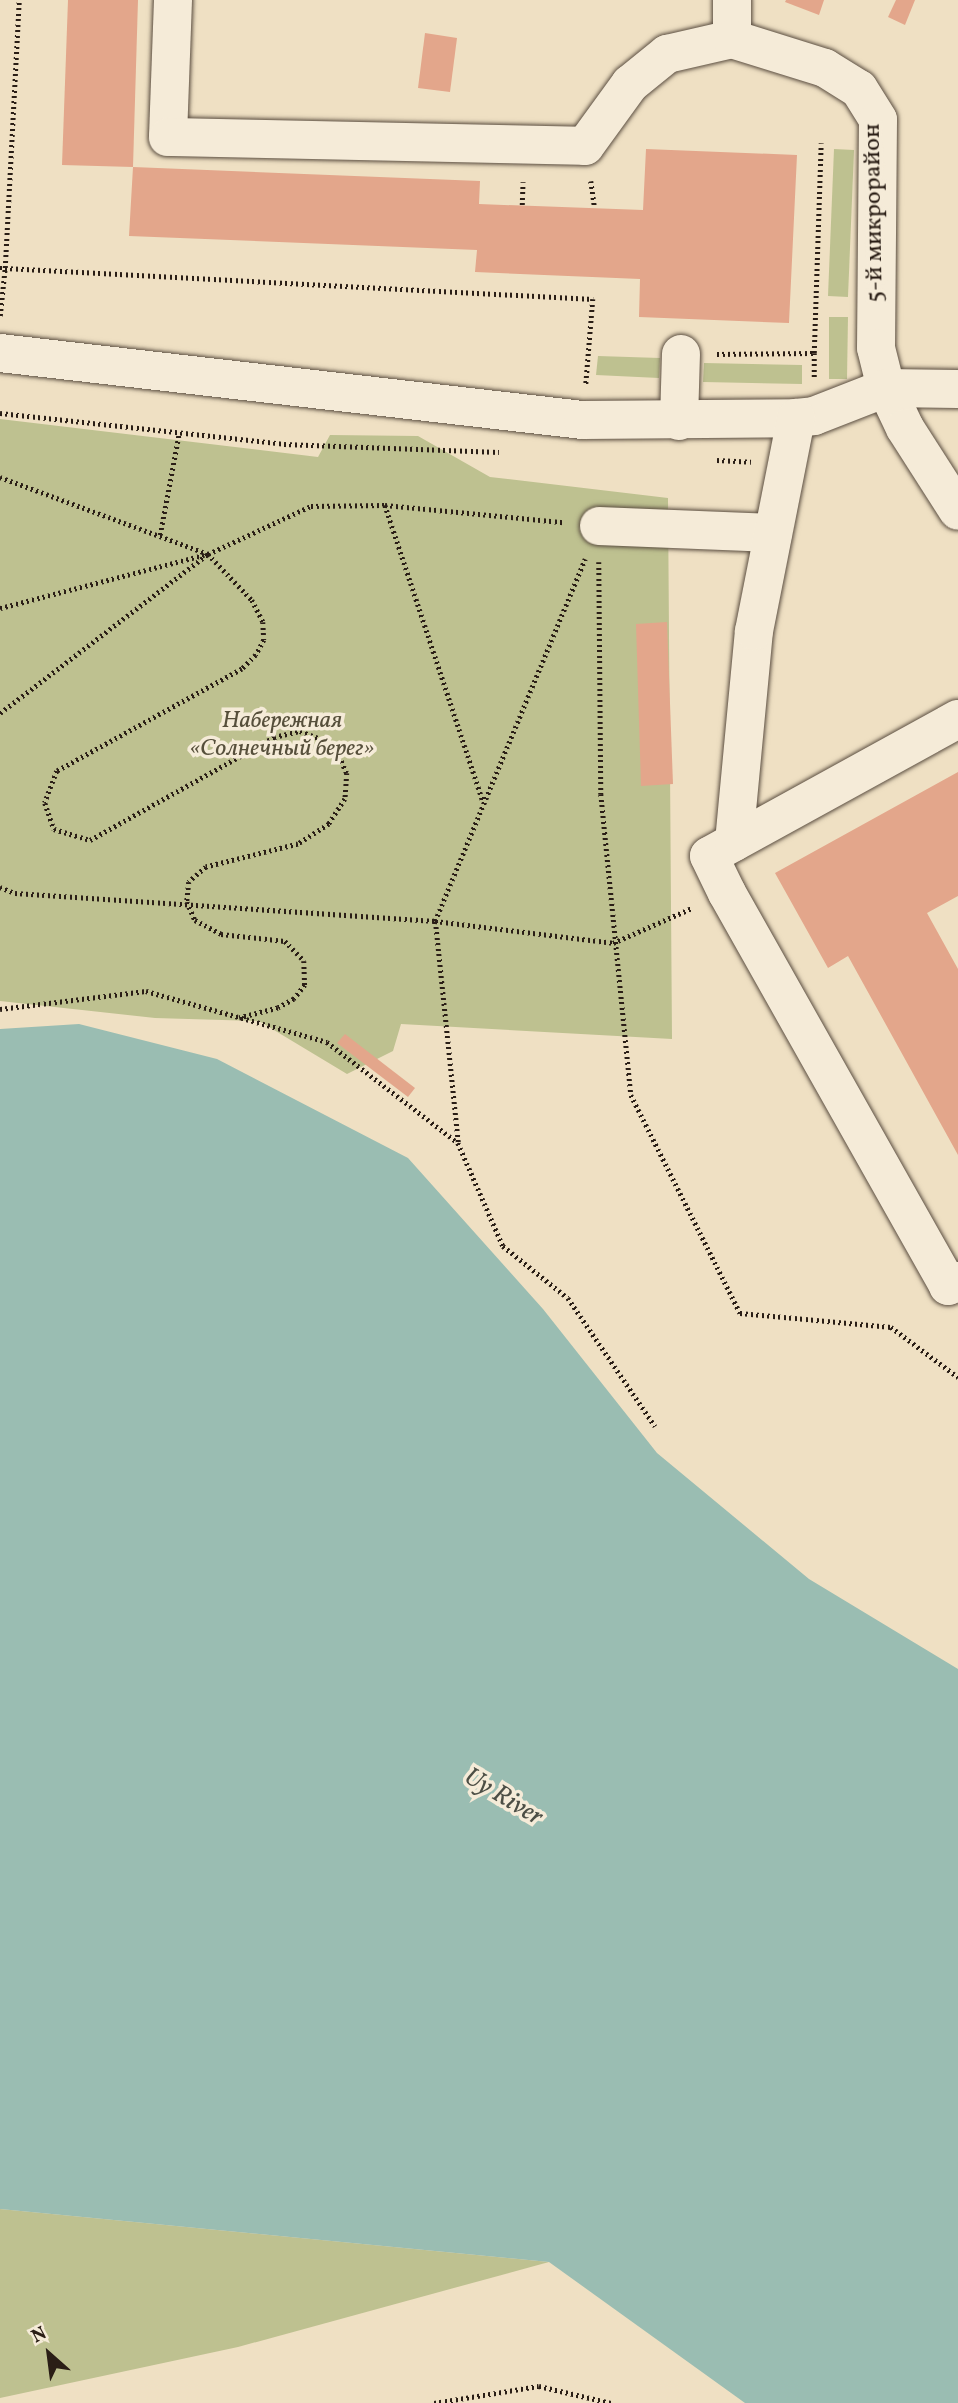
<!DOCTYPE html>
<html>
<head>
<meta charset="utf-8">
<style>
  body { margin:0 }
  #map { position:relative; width:958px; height:2403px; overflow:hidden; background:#efe0c3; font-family:Vollkorn,serif }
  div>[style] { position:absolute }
  .green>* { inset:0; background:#bec190 }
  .water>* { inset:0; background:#9abdb2 }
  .building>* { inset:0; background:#e3a68b }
  .path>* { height:4.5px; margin-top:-2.25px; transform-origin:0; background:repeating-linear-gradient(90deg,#2a1e16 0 2px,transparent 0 5.5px) }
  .roads { filter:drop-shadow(0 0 2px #5b4e41) drop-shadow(0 0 2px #5b4e41) }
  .minor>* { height:38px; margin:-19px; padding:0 19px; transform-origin:19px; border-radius:19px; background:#f5ebd8 }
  span { translate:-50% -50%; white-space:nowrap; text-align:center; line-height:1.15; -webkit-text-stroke:7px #f5ebd8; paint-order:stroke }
  .street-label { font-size:24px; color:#2a1e16 }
  .park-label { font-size:24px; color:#564f3b; font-style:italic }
  .water-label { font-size:26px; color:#4c4e45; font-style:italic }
  .north { position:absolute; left:14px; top:2319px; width:70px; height:70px; -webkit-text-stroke:5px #f5ebd8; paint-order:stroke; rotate:332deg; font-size:19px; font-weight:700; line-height:28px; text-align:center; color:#2a1e16 }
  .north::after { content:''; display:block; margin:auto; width:24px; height:32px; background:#2a1e16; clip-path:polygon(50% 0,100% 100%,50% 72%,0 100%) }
</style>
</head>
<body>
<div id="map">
  <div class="green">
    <i style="clip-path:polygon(834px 149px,854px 150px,848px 297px,828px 296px)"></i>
    <i style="clip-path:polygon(829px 317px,848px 317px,847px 379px,829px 379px)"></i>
    <i style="clip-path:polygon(598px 356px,660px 358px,659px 378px,596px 375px)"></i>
    <i style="clip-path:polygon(704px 363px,802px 365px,802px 384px,703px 382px)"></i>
    <i style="clip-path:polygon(0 419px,318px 457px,330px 435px,418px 436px,490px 477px,668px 498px,672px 1039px,401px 1024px,393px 1051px,347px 1074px,259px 1021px,155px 1018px,0 1001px)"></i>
    <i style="clip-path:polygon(0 2209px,549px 2262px,238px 2347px,0 2398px)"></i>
  </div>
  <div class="water">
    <i style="clip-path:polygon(79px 1024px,217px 1059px,408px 1158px,543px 1309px,657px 1453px,809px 1579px,958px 1669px,958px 2403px,745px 2403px,549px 2262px,0 2209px,0 1029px)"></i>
  </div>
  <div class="building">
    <i style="clip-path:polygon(68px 0,138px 0,133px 167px,62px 165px)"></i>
    <i style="clip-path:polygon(786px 0,824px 0,819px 15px,785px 2px)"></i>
    <i style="clip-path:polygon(896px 0,915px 0,905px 25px,888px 17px)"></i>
    <i style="clip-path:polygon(425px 33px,457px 38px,450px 92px,418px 88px)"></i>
    <i style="clip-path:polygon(646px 149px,797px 155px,789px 323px,639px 317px,640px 279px,475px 272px,477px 250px,129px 236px,133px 167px,480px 181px,479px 204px,643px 210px)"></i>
    <i style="clip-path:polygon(667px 622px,673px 784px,641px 786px,636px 624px)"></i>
    <i style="clip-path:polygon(958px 772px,958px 896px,927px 913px,958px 969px,958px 1155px,848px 956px,828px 968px,775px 873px)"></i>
    <i style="clip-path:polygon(345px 1034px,415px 1088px,408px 1097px,337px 1043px)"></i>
  </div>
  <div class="path">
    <i style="left:591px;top:181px;width:27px;rotate:82deg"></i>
    <i style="left:522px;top:205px;width:23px;rotate:-88deg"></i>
    <i style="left:0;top:268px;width:5px"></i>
    <i style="left:5px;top:268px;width:268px;rotate:-87deg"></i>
    <i style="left:0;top:316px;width:48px;rotate:-84.1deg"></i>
    <i style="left:5px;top:268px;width:589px;rotate:3.02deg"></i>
    <i style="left:593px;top:299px;width:85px;rotate:94.7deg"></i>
    <i style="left:717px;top:354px;width:97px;rotate:-0.6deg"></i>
    <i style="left:814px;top:353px;width:210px;rotate:-88.1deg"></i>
    <i style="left:814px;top:377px;width:24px;rotate:-90deg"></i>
    <i style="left:0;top:413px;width:286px;rotate:6.2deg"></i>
    <i style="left:284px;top:444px;width:215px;rotate:2.1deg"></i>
    <i style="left:717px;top:460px;width:34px;rotate:3deg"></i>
    <i style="left:0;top:477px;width:222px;rotate:20.3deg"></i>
    <i style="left:208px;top:554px;width:64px;rotate:46.3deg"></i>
    <i style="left:252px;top:600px;width:25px;rotate:63deg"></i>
    <i style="left:263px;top:622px;width:18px;rotate:87deg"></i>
    <i style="left:264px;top:640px;width:17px;rotate:118deg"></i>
    <i style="left:256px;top:655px;width:20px;rotate:135deg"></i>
    <i style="left:242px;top:669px;width:211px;rotate:151.1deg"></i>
    <i style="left:57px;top:771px;width:34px;rotate:111deg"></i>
    <i style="left:45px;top:803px;width:28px;rotate:71deg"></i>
    <i style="left:54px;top:829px;width:38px;rotate:17deg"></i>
    <i style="left:90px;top:840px;width:211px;rotate:-29.2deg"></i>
    <i style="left:274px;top:737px;width:27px;rotate:-13deg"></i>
    <i style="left:300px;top:731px;width:22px;rotate:21deg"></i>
    <i style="left:321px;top:739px;width:20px;rotate:37deg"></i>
    <i style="left:337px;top:751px;width:24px;rotate:66deg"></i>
    <i style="left:347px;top:773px;width:26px;rotate:94deg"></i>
    <i style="left:345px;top:799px;width:30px;rotate:123deg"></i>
    <i style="left:329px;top:824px;width:37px;rotate:147deg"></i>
    <i style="left:298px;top:844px;width:95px;rotate:166deg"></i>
    <i style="left:206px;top:867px;width:23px;rotate:139deg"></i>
    <i style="left:189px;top:882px;width:20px;rotate:96deg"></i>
    <i style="left:187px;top:902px;width:20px;rotate:66deg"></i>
    <i style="left:195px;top:920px;width:30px;rotate:28deg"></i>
    <i style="left:221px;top:934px;width:64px;rotate:6.2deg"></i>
    <i style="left:285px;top:941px;width:28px;rotate:46deg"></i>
    <i style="left:304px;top:961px;width:24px;rotate:88deg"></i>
    <i style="left:305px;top:985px;width:18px;rotate:128deg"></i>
    <i style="left:294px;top:999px;width:18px;rotate:151deg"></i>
    <i style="left:278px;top:1008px;width:40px;rotate:165.6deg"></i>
    <i style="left:385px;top:505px;width:313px;rotate:71.7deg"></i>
    <i style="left:160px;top:535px;width:104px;rotate:-79.4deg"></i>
    <i style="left:599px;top:562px;width:232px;rotate:89.5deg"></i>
    <i style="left:601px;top:794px;width:302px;rotate:84.3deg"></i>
    <i style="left:631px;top:1095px;width:244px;rotate:63.4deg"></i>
    <i style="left:740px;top:1313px;width:152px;rotate:5.3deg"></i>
    <i style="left:891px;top:1327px;width:84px;rotate:36.7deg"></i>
    <i style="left:0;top:608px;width:211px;rotate:-14.6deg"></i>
    <i style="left:0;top:713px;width:262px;rotate:-37.4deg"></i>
    <i style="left:208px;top:554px;width:114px;rotate:-25deg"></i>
    <i style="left:311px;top:506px;width:74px;rotate:-0.8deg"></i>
    <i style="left:385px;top:505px;width:179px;rotate:5.5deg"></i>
    <i style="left:0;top:887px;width:16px;rotate:22deg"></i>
    <i style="left:15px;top:893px;width:421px;rotate:3.8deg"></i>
    <i style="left:435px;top:921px;width:179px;rotate:7deg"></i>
    <i style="left:613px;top:943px;width:86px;rotate:-23.9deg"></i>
    <i style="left:0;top:1009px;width:147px;rotate:-7deg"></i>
    <i style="left:146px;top:991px;width:188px;rotate:15.7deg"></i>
    <i style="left:327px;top:1042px;width:165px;rotate:37.6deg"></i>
    <i style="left:458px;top:1143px;width:112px;rotate:66.4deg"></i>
    <i style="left:503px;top:1246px;width:83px;rotate:38.7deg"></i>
    <i style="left:568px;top:1298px;width:155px;rotate:55.8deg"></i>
    <i style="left:458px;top:1142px;width:222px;rotate:-95.9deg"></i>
    <i style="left:435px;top:921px;width:392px;rotate:-67.5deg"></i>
    <i style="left:434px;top:2403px;width:106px;rotate:-9.2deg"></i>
    <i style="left:539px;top:2386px;width:74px;rotate:13.3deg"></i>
  </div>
  <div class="roads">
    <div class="minor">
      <i style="left:173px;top:0;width:137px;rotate:92.1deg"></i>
      <i style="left:168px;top:137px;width:417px;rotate:1.2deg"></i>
      <i style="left:585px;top:146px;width:77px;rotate:-54deg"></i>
      <i style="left:630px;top:84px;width:48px;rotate:-39deg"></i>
      <i style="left:667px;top:54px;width:67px;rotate:-13deg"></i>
      <i style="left:732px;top:0;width:39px;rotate:90deg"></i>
      <i style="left:732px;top:39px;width:97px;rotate:17.3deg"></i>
      <i style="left:825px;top:68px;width:40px;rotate:32deg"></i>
      <i style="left:859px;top:89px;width:36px;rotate:58deg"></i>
      <i style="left:878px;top:120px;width:228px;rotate:90.5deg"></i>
      <i style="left:876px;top:348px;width:41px;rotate:76deg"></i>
      <i style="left:886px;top:388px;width:44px;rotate:64.6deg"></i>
      <i style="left:905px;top:428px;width:98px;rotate:57.4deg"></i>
      <i style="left:0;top:353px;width:587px;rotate:6.56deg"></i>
      <i style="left:583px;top:420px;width:213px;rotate:-0.5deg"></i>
      <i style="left:796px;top:418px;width:18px;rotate:-6deg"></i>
      <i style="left:814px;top:416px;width:77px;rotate:-21.3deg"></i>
      <i style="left:886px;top:388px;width:72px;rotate:0.8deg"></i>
      <i style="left:679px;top:421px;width:67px;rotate:-88.3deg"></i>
      <i style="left:599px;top:526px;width:174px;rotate:2.3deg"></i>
      <i style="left:958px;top:719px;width:284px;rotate:151.2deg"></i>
      <i style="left:709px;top:856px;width:41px;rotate:64.1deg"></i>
      <i style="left:727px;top:893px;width:451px;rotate:60.6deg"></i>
      <i style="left:948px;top:1286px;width:11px;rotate:-27deg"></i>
      <i style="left:734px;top:842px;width:212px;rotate:-84.6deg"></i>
      <i style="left:754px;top:631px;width:217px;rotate:-78.8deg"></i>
    </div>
  </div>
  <div class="street-label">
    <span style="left:875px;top:213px;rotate:-91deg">5-й микрорайон</span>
  </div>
  <div class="park-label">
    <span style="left:282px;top:736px">Набережная<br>«Солнечный берег»</span>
  </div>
  <div class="water-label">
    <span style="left:503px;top:1798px;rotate:31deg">Uy River</span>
  </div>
  <div class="north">N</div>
</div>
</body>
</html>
